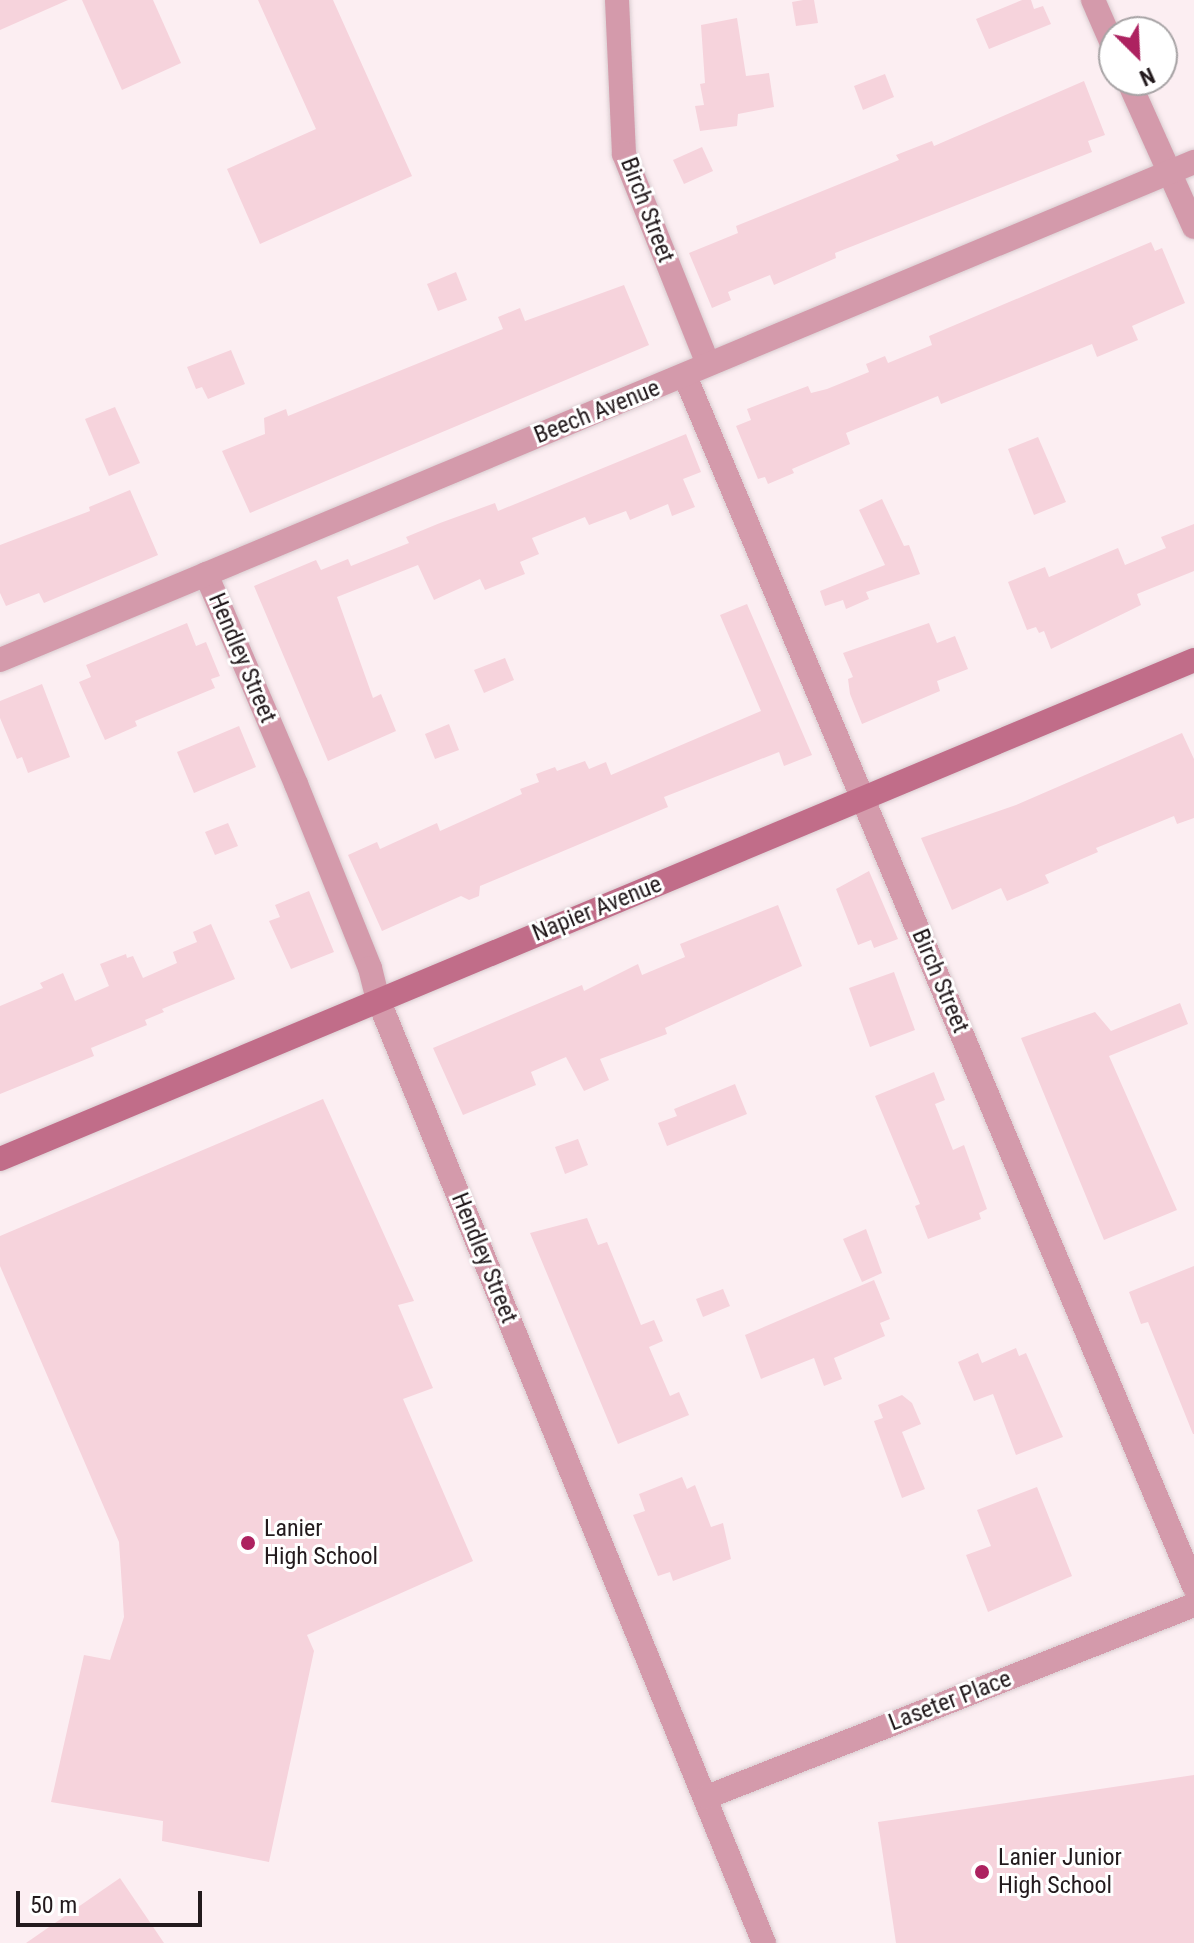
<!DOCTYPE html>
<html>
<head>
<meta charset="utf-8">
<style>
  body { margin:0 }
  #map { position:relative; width:1194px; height:1943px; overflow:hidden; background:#fceef2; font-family:"Roboto Condensed",sans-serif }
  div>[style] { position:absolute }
  .building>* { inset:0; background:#f6d3dc }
  .roads { filter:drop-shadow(0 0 2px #d9ccd0) drop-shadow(0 0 2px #d9ccd0) }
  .street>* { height:24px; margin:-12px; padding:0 12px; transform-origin:12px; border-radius:12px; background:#d49aab }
  .secondary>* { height:24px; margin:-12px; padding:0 12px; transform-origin:12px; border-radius:12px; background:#c16d89 }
  .dots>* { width:22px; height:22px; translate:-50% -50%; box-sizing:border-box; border:4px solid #fff; border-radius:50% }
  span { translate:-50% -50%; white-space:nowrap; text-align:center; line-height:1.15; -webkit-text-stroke:6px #fff; paint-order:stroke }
  .street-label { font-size:24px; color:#231a1d }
  .poi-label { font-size:24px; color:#231a1d }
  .left { translate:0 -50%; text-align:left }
  .north { position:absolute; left:1098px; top:16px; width:80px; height:80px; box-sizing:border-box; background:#fff; border:2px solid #a7a3a5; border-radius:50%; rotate:156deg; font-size:22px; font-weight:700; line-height:32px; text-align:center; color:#231a1d }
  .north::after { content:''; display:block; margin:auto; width:28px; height:36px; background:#ad2260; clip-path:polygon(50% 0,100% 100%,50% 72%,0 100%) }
  .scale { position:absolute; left:16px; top:1891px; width:186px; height:36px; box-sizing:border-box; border:4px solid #231a1d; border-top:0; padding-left:10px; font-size:24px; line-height:28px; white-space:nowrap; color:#231a1d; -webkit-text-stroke:6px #fff; paint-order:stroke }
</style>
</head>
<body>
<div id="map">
  <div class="building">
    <i style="clip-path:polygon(0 0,68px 0,0 30px)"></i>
    <i style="clip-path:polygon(82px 0,153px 0,181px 63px,122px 90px)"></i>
    <i style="clip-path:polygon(258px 0,333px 0,412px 176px,260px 244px,227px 169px,316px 129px)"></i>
    <i style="clip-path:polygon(803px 0,814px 0,818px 23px,796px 26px,792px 2px)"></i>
    <i style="clip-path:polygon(1022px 0,1031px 0,1034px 9px,1043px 6px,1051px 24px,989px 49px,976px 19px)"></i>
    <i style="clip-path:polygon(737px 18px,746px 76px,769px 73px,774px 107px,738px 114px,737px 126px,700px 131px,695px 106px,704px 105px,700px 84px,705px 83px,701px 25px)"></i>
    <i style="clip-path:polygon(885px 74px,894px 97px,863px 110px,854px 86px)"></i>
    <i style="clip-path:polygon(1084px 81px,1105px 135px,1088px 141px,1092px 152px,835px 253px,836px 258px,774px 285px,770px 275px,728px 292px,731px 300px,712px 308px,689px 253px,738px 233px,736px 226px,899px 160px,896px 155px,932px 141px,934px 146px)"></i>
    <i style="clip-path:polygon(702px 147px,713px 171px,684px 184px,673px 160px)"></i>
    <i style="clip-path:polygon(1151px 242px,1155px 251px,1162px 248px,1185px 303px,1132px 326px,1138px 340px,1097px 357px,1092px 344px,941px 404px,938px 396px,846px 433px,850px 444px,792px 469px,794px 473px,768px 484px,765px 477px,758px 479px,736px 426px,751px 420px,747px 409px,808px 386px,811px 393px,827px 389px,869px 372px,866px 364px,885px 356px,888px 363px,932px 345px,929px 336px)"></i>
    <i style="clip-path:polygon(456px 272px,467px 300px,438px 311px,427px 284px)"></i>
    <i style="clip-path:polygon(624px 285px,649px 345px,250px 513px,222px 451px,265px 434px,264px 418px,286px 409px,288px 416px,503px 329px,498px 317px,520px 308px,525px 321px)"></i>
    <i style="clip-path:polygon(231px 350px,245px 384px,208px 399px,202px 387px,196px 389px,187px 367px)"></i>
    <i style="clip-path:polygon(115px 407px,140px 463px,109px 476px,85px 419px)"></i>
    <i style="clip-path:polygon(686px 434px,701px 472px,683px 479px,695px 507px,672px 516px,668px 504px,630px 520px,626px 511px,589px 525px,585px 517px,532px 538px,539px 554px,520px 562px,525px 574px,485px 590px,480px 579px,434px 600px,418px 565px,337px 597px,373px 698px,381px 694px,396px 731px,328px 761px,254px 586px,316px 560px,321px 570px,348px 559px,351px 566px,409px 543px,406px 537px,440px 523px,495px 503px,498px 511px)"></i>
    <i style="clip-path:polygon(1038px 437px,1066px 502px,1034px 515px,1008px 449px)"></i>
    <i style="clip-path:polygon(130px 490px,158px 555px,44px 603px,39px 593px,6px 606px,0 593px,0 545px,90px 511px,89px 507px)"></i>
    <i style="clip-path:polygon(882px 499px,904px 546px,909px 545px,920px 574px,866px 592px,869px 599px,846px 609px,843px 600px,825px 606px,820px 591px,885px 565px,859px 510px)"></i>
    <i style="clip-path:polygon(1194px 524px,1194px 571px,1137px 594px,1141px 605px,1051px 649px,1044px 631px,1039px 633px,1036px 627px,1027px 630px,1008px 582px,1045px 567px,1049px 577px,1118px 548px,1125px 565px,1166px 548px,1161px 537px)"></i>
    <i style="clip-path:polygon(747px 604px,812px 755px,784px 766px,779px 752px,664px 797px,668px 807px,480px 886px,479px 896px,469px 900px,461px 896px,382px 931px,348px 855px,377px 842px,380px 849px,437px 823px,440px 831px,522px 794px,520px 789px,539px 782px,536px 774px,555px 767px,557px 771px,585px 761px,589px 769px,606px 762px,611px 775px,761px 711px,720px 615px)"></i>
    <i style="clip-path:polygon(187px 623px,196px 646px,206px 642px,220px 676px,211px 679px,215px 688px,135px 721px,137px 726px,105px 740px,79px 682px,91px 677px,86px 665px)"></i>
    <i style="clip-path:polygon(929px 623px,937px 643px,955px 636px,968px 669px,937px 681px,940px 691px,862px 724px,850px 694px,848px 679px,853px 677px,843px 653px)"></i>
    <i style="clip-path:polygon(505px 658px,514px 680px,484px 693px,474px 670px)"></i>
    <i style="clip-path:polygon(42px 684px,70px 757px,28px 773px,22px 757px,17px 759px,0 718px,0 701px)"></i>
    <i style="clip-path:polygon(449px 724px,459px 750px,435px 759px,425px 734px)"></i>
    <i style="clip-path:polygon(239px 726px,256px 767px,194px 793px,177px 752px)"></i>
    <i style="clip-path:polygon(1182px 733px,1194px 759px,1194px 818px,1177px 824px,1174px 816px,1096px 848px,1098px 852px,1045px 875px,1049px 883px,1007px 901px,1001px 888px,952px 910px,921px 838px,1016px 805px)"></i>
    <i style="clip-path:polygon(228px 823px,238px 846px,215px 855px,205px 832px)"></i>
    <i style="clip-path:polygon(869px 871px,898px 939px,874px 948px,871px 940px,858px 945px,836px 889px)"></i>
    <i style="clip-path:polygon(309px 891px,334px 952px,291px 969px,269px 921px,280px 917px,275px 905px)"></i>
    <i style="clip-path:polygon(778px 905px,802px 966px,665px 1028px,667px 1034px,600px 1059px,609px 1080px,584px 1091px,566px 1057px,531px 1072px,536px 1085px,463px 1115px,433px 1048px,582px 985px,584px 991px,638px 964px,642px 975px,685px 957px,680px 944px)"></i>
    <i style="clip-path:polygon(211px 924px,235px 979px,162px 1009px,164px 1012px,145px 1020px,147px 1025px,91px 1048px,94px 1056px,0 1094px,0 1006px,43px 988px,40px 983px,63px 973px,75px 1001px,109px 986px,100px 964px,126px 954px,127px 958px,133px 956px,143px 978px,177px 963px,173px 952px,197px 942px,193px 932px)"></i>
    <i style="clip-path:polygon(894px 972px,915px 1030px,870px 1047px,849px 988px)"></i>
    <i style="clip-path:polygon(1180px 1003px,1188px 1024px,1109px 1056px,1177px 1210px,1104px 1240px,1021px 1038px,1095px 1012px,1111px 1031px)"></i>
    <i style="clip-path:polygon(934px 1072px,945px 1100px,935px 1104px,953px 1150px,964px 1145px,987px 1209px,979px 1213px,981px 1219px,928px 1239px,915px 1206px,920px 1204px,875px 1096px)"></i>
    <i style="clip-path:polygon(735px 1084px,747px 1114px,667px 1146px,658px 1123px,677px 1116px,674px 1109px)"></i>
    <i style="clip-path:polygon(323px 1099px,414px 1301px,398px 1305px,433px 1388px,403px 1399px,473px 1561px,307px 1635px,314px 1651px,269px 1862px,162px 1841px,163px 1821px,51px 1802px,84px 1655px,110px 1660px,124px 1617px,119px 1542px,0 1266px,0 1236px)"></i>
    <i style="clip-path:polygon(578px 1139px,588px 1165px,565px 1174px,555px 1147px)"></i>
    <i style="clip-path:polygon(587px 1218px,598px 1245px,607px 1242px,641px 1325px,654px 1320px,663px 1341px,649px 1347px,670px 1396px,679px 1392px,689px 1415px,618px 1444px,530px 1233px)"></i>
    <i style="clip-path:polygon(866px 1229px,882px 1273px,862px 1282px,843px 1239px)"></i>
    <i style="clip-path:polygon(1194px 1266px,1194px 1434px,1193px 1434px,1148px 1322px,1141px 1324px,1129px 1292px)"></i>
    <i style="clip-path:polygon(874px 1280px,890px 1319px,880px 1323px,885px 1336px,834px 1358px,842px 1379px,824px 1386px,814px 1358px,761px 1379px,745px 1335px)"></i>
    <i style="clip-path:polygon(723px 1289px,730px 1306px,703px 1317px,696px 1299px)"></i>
    <i style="clip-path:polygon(1016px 1348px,1019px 1356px,1026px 1353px,1063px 1437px,1016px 1455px,993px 1394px,974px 1401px,958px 1362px,978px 1353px,982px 1363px)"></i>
    <i style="clip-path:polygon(902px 1395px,912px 1403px,921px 1424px,902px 1432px,925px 1489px,902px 1498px,874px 1421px,883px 1418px,878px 1405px)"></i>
    <i style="clip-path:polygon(682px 1477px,687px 1489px,695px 1485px,711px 1527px,723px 1523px,731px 1559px,673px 1581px,670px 1572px,658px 1576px,633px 1515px,645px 1511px,639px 1494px)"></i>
    <i style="clip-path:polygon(1037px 1487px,1072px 1576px,988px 1612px,966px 1555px,991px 1546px,977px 1510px)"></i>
    <i style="clip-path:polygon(1194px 1775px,1194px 1943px,896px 1943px,878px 1822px)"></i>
    <i style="clip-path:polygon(120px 1878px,164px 1943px,26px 1943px)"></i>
  </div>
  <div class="roads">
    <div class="street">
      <i style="left:617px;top:0;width:154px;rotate:87.4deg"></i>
      <i style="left:624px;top:154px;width:226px;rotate:68.2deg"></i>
      <i style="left:1093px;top:0;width:52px;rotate:66.4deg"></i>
      <i style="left:1128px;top:80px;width:161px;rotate:65.8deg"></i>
      <i style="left:685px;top:376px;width:1313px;rotate:67.19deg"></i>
      <i style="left:206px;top:574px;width:228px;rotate:66.8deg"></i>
      <i style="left:296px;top:784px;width:198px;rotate:68.1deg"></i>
      <i style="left:370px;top:968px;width:32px;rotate:76deg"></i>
      <i style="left:378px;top:999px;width:1020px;rotate:67.76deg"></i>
      <i style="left:0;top:660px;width:1294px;rotate:-22.64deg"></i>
      <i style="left:707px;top:1797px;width:523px;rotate:-21.52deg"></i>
    </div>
    <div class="secondary">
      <i style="left:0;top:1159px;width:1294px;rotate:-22.68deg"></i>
    </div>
  </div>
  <div class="dots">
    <i style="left:248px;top:1543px;background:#ad2260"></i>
    <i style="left:982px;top:1872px;background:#ad2260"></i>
  </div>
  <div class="street-label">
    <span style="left:647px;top:210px;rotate:69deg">Birch Street</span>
    <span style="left:597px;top:412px;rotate:-22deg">Beech Avenue</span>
    <span style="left:242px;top:658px;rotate:67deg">Hendley Street</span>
    <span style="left:597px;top:909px;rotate:-22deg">Napier Avenue</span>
    <span style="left:940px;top:981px;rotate:67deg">Birch Street</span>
    <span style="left:484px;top:1258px;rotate:68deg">Hendley Street</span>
    <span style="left:950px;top:1701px;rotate:-21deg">Laseter Place</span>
  </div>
  <div class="poi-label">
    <span class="left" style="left:264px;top:1543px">Lanier<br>High School</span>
    <span class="left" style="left:998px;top:1872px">Lanier Junior<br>High School</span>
  </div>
  <div class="north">N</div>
  <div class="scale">50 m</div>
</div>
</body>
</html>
